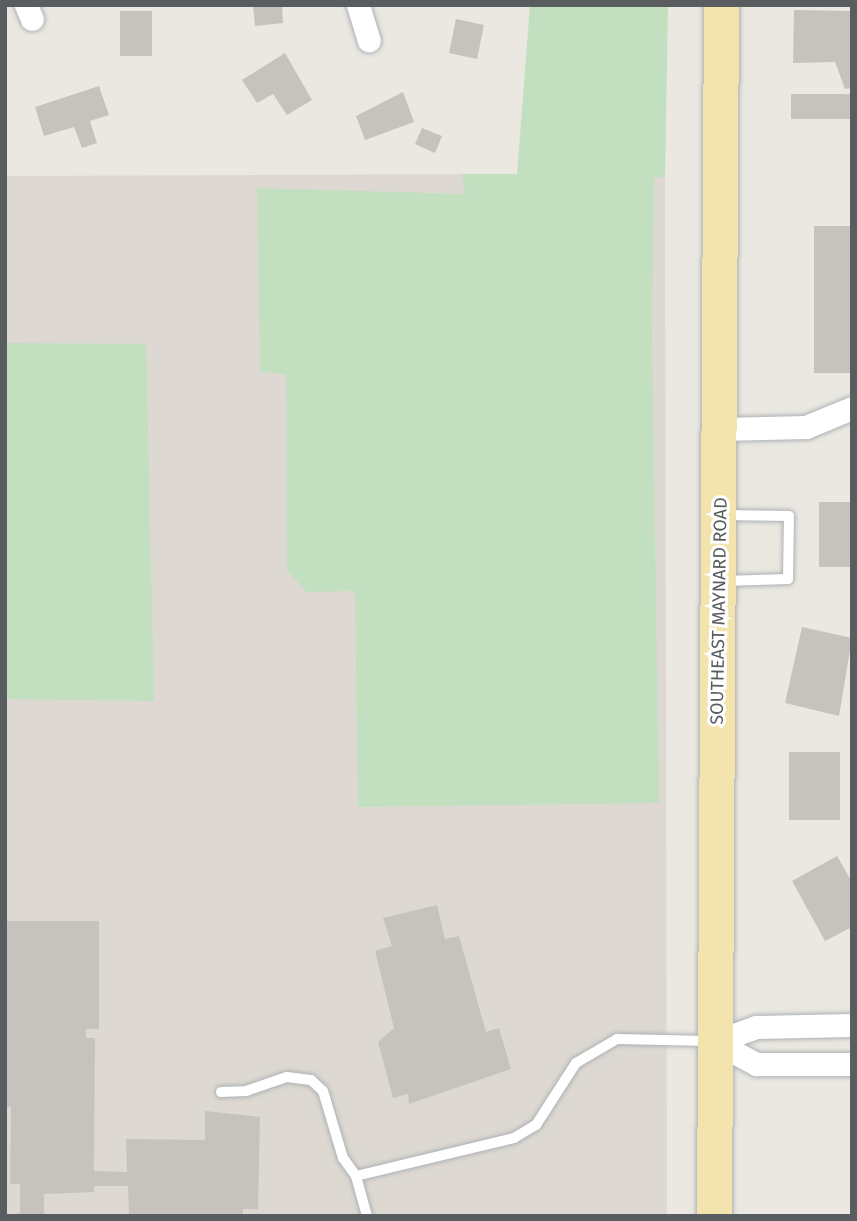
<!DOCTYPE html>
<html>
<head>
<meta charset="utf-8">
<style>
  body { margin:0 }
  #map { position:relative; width:857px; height:1221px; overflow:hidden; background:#eae8e1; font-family:"Fira Sans",sans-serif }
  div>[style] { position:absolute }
  .education>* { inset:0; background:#ddd9d2 }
  .green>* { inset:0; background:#c2dfc0 }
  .building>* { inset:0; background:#c6c3be }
  .roads { filter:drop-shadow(0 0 2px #aeb2b5) drop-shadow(0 0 2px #aeb2b5) }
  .service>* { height:10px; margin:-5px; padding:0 5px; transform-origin:5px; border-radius:5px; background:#fff }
  .minor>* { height:23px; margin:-11.5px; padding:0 11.5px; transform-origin:11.5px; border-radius:11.5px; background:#fff }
  .primary>* { height:35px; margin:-17.5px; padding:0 17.5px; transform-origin:17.5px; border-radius:17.5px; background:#f3e4ad }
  span { translate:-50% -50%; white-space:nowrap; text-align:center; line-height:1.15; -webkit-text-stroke:6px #fff; paint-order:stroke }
  .street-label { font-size:18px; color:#595d60 }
  .frame { position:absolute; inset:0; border:7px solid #595d60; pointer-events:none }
</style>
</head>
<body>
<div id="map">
  <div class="education">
    <i style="clip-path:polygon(517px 174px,665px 177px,667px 1216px,5px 1216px,5px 176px)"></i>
  </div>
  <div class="green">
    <i style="clip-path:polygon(530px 5px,668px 5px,665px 177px,654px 178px,652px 334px,659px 803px,358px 807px,355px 591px,307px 592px,287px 571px,286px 374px,260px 372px,257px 188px,465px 194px,462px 174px,517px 174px)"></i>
    <i style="clip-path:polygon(5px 343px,146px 344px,154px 701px,5px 699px)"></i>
  </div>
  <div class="building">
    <i style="clip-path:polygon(253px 5px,282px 5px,283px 23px,255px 26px)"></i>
    <i style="clip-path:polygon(794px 10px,852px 11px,852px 88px,845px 89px,835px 62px,793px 63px)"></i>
    <i style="clip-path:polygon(120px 11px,152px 11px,152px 56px,120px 56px)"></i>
    <i style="clip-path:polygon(456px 19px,484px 25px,477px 59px,449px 53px)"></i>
    <i style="clip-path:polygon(285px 53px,312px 100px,287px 115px,273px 94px,257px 103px,242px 80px)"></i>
    <i style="clip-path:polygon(99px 86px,109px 115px,90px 121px,97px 143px,82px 148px,74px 127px,44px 136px,35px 107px)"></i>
    <i style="clip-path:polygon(403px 92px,414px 122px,365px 140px,356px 116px)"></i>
    <i style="clip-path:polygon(791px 94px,852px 94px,852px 119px,791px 119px)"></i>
    <i style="clip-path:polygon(422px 128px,442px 136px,435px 153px,415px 144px)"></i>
    <i style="clip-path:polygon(814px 226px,852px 226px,852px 373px,814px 373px)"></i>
    <i style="clip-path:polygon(819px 502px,852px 502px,852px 567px,819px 567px)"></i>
    <i style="clip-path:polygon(802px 627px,852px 638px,839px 716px,785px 703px)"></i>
    <i style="clip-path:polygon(789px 752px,840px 752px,840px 820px,789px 820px)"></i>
    <i style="clip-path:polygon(837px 856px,852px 882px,852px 927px,825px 941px,792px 881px)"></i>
    <i style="clip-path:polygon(437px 905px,445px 939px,459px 936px,486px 1032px,499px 1028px,511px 1069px,409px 1104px,408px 1094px,393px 1098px,378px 1042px,394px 1028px,375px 951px,392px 946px,383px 918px)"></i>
    <i style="clip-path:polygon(5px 921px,99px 921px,99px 1029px,86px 1029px,86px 1038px,95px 1038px,94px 1171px,127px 1172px,126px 1139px,205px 1140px,205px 1111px,260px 1117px,258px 1209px,243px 1209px,243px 1216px,129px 1216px,128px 1186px,94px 1186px,94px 1192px,44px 1194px,44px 1216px,5px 1216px,20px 1213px,20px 1184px,10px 1184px,11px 1107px,5px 1107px)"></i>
  </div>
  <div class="roads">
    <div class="service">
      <i style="left:723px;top:581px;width:65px;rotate:-1.8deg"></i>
      <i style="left:788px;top:579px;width:63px;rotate:-89.1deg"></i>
      <i style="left:789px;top:516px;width:65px;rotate:-179.1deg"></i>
      <i style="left:221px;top:1092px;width:25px;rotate:-2deg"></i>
      <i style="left:246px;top:1091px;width:43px;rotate:-18.9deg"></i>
      <i style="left:287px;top:1077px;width:24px;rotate:7deg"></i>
      <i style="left:311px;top:1080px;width:16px;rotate:43deg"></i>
      <i style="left:323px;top:1091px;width:70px;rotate:73.4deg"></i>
      <i style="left:343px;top:1158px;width:22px;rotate:54deg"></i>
      <i style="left:367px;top:1216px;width:41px;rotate:-105.4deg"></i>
      <i style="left:356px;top:1176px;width:163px;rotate:-13.5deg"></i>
      <i style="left:514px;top:1138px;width:26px;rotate:-31deg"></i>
      <i style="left:536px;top:1125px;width:74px;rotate:-57.2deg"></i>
      <i style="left:576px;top:1063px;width:48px;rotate:-30.3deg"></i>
      <i style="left:617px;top:1039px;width:92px;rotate:1.2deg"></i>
    </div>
    <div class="minor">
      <i style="left:26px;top:5px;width:15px;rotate:67deg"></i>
      <i style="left:358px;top:5px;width:37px;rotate:73deg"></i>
      <i style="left:721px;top:429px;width:85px;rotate:-1.3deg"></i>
      <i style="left:806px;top:427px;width:50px;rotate:-22.4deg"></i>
      <i style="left:715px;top:1042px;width:47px;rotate:28.2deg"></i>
      <i style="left:756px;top:1064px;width:96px"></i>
      <i style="left:715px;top:1042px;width:44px;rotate:-20.1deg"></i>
      <i style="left:756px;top:1027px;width:96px;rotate:-1.2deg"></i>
    </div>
    <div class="primary">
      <i style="left:714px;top:1216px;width:1211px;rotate:-89.67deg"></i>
    </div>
  </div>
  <div class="street-label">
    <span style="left:719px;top:611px;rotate:-89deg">SOUTHEAST MAYNARD ROAD</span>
  </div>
  <div class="frame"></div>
</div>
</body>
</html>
